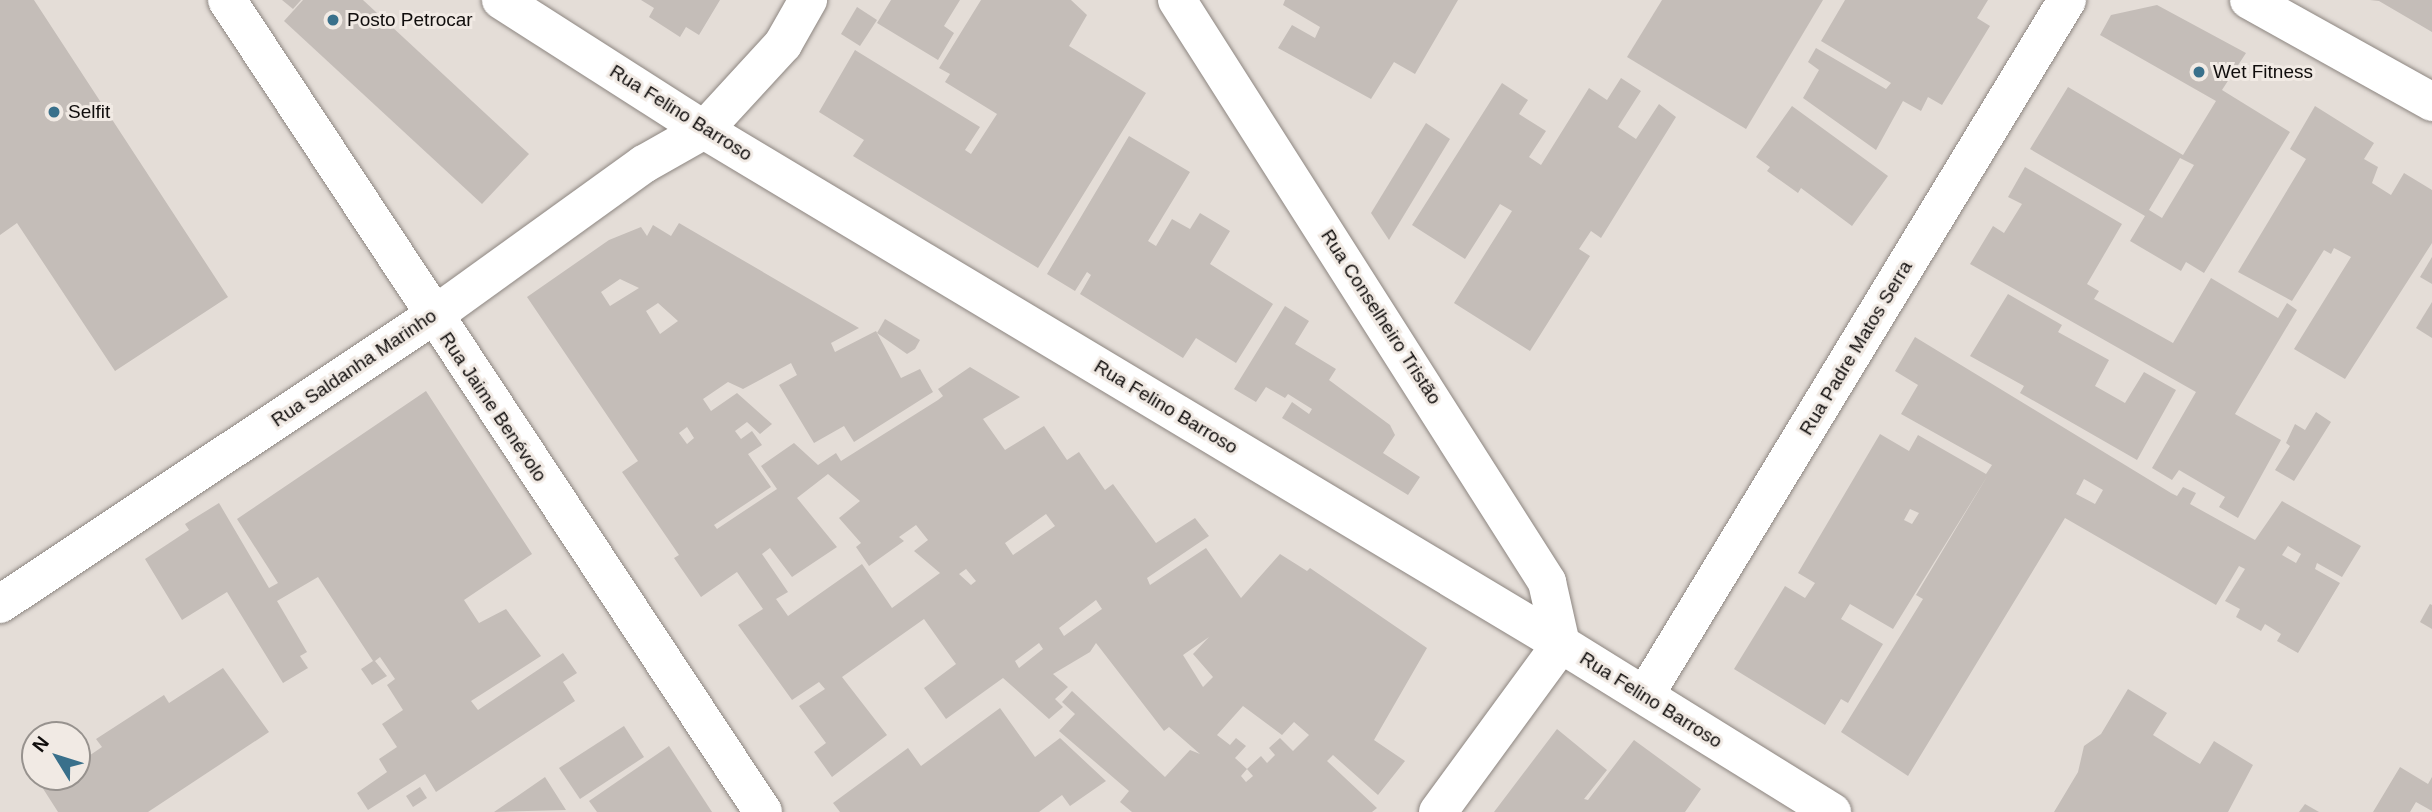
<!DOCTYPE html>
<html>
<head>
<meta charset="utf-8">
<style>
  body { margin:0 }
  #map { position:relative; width:2432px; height:812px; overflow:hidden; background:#e4ddd7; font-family:Arial,sans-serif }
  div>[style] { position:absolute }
  .building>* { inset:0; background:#c4bdb8 }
  .roads { filter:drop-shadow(0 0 2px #8d8681) drop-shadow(0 0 2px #8d8681) }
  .street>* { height:38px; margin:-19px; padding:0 19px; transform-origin:19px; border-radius:19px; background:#fff }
  .secondary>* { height:38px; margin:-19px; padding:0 19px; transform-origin:19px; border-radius:19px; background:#fff }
  .dots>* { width:19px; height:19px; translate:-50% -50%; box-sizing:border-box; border:4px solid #f1eae4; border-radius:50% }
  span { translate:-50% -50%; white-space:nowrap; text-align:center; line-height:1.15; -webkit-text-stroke:6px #f1eae4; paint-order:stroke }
  .poi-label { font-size:19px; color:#100d0c }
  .left { translate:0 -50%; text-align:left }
  .street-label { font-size:19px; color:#100d0c }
  .north { position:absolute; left:21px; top:721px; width:70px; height:70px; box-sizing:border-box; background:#f1eae4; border:2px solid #97928e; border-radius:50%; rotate:308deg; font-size:19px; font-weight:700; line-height:28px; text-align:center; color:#100d0c }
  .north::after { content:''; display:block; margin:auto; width:24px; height:32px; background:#39708b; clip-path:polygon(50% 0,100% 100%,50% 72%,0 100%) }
</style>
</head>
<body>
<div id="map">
  <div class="building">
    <i style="clip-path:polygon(0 0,34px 0,228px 297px,115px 371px,17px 223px,0 235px)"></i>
    <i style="clip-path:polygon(282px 0,301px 0,293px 9px)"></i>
    <i style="clip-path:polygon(303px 0,363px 0,529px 154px,482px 204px,284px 21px)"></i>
    <i style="clip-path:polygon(641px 0,720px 0,699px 35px,686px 27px,680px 37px,649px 17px,654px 8px)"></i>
    <i style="clip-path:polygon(891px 0,960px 0,944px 26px,954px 33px,938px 60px,877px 23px)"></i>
    <i style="clip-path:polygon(981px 0,1071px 0,1087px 15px,1069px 46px,1146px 93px,1038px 268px,853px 156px,864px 140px,819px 112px,855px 50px,980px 127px,965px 150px,971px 154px,997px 114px,945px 82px,950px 74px,939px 68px)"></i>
    <i style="clip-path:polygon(1285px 0,1458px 0,1415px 74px,1394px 62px,1371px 99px,1278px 48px,1292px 25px,1315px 38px,1320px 27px,1283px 5px)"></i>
    <i style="clip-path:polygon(1662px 0,1823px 0,1746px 129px,1627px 57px)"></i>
    <i style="clip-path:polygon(1845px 0,1988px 0,1977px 18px,1990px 26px,1942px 105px,1928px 97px,1921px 111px,1903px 101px,1876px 150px,1803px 98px,1819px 70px,1808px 62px,1816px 48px,1886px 89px,1891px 83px,1821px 41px)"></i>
    <i style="clip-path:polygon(2370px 0,2432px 0,2432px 32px,2379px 1px)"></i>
    <i style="clip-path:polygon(evenodd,2157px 5px,2246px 53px,2222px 90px,2290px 132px,2204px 273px,2186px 262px,2181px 271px,2130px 241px,2145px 216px,2030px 149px,2068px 87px,2183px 155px,2216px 101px,2100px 35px,2111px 15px,2157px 5px,2180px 158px,2194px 165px,2162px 218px,2149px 210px,2180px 158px)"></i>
    <i style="clip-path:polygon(857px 7px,877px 20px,860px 46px,841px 34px)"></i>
    <i style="clip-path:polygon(1621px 78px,1641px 91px,1618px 127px,1636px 139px,1659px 104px,1676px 117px,1601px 238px,1591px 231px,1579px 249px,1590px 256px,1530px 351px,1454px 303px,1512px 211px,1500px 204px,1465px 259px,1412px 225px,1502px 83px,1528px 100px,1519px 114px,1546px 131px,1529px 157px,1541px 165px,1589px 88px,1607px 100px)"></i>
    <i style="clip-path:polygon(1792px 106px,1888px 176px,1852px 226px,1801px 188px,1798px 193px,1767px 171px,1770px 167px,1756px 157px)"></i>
    <i style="clip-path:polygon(2315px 106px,2374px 143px,2364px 159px,2378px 167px,2372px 183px,2391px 195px,2404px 173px,2432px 190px,2432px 243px,2345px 379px,2294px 349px,2351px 257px,2334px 248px,2331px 254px,2324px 250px,2292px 301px,2238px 272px,2306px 159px,2290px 149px)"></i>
    <i style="clip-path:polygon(1426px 123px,1450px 139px,1389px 240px,1371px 213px)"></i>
    <i style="clip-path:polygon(1129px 136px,1190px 172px,1148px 241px,1156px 246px,1172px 219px,1190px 229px,1200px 213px,1230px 231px,1210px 264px,1273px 304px,1236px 363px,1196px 338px,1183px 358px,1080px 294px,1091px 275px,1087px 272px,1075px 291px,1047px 274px)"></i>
    <i style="clip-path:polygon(2025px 167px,2122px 224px,2087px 284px,2099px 291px,2094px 299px,2173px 343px,2211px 278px,2278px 318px,2287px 303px,2297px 310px,2235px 414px,2281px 440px,2238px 518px,2219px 507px,2225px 497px,2179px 470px,2172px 480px,2152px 468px,2196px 392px,1970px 264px,1993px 226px,2004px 233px,2022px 204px,2008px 197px)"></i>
    <i style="clip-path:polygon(evenodd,679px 223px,859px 328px,831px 343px,835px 352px,876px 331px,901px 378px,920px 369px,933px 392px,854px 442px,844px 426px,814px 443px,779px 385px,797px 375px,791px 363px,743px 389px,728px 382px,703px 399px,711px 411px,737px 393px,772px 424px,760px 434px,747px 422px,735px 431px,741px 439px,752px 431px,762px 445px,748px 454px,771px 487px,714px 525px,717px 529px,777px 489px,761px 466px,794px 443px,818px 465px,836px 453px,841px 461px,938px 400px,943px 396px,938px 389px,970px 367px,1020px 397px,983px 419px,1005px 450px,1044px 426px,1067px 460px,1079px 452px,1105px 490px,1113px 484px,1156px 543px,1195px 518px,1209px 536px,1147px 578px,1150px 585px,1206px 548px,1241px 598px,1280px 554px,1307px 571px,1310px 568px,1427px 648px,1374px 740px,1405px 761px,1378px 795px,1333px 755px,1327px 761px,1377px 808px,1372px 812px,1132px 812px,1120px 802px,1129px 791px,1059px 731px,1075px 714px,1062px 702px,1072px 691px,1165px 777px,1190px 750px,1200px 754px,1169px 727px,1164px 731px,1096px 643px,1090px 652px,1053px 674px,1068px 687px,1055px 699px,1063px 707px,1049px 719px,1003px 678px,946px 719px,924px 688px,956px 664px,924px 619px,842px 677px,887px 735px,832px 777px,814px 752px,826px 743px,799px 706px,825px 689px,819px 682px,792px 700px,738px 625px,763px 609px,737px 572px,701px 597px,674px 558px,679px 555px,622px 472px,638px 461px,527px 297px,609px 240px,641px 227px,647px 236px,653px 225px,671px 236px,679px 223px,620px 279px,639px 288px,610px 306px,601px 292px,620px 279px,679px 223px,658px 303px,678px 321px,660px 334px,646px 311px,658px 303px,679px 223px,687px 427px,694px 438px,687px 444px,679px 433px,687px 427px,679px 223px,828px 474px,860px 501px,839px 518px,861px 543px,856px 547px,869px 566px,904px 541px,899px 537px,916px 525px,928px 540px,914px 551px,940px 573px,892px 608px,862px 564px,788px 616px,776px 599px,788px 592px,762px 554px,770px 548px,792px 577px,837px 547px,797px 498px,828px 474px,679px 223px,1046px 514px,1055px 526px,1013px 555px,1005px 543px,1046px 514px,679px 223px,966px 569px,976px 581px,971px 585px,959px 574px,966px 569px,679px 223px,1096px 600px,1102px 609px,1064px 636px,1059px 628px,1096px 600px,679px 223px,1209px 637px,1193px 654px,1213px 677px,1203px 687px,1183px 655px,1209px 637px,679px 223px,1039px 643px,1043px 649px,1019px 668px,1015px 661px,1039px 643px,679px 223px,1243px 706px,1282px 735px,1294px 722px,1309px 735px,1293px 751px,1280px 738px,1269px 748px,1275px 755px,1267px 763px,1261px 756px,1247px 769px,1253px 776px,1246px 782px,1241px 776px,1247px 769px,1235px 758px,1246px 746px,1236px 738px,1230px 745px,1217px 735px,1243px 706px)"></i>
    <i style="clip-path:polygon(2432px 257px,2432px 284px,2420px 277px)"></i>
    <i style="clip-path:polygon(2008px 294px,2062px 325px,2058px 332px,2109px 360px,2095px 386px,2125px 403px,2144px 372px,2176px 390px,2137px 460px,2020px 393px,2024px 386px,1970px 356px)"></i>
    <i style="clip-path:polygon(2432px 302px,2432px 338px,2416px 328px)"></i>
    <i style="clip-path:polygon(1285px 306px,1309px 321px,1295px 344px,1336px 369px,1329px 380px,1390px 425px,1395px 435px,1383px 453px,1420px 477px,1408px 495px,1282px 418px,1292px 402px,1309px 414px,1312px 409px,1288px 394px,1285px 398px,1266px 387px,1256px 402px,1234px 389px)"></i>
    <i style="clip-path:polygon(885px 319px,920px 340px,915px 349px,907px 354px,877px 333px)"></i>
    <i style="clip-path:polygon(evenodd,1915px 337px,2171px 493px,2177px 496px,2183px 487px,2196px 493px,2190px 504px,2255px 540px,2282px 501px,2361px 546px,2342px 577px,2317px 563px,2315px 569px,2340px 583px,2298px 653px,2277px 641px,2281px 634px,2265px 624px,2261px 631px,2236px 617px,2240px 609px,2225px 601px,2245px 569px,2239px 566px,2216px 605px,2065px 518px,1908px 776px,1841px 732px,1923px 599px,1916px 595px,1988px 475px,1893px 629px,1850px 604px,1841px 619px,1883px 644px,1848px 703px,1841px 699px,1825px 725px,1734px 669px,1785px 586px,1805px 598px,1815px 583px,1798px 573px,1880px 434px,1909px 451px,1918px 435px,1986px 474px,1992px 465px,1901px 414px,1918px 385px,1895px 371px,1915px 337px,2084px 479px,2103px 490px,2095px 504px,2076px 494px,2084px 479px,1915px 337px,1910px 509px,1919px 513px,1912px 524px,1904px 520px,1910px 509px,1915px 337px,2288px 546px,2301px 554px,2296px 563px,2282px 555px,2288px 546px)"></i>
    <i style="clip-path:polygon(426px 391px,532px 554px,464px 600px,479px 623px,506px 609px,541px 656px,471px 701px,478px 710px,563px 653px,577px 673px,563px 682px,575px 701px,436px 792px,425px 774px,368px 810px,357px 793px,387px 772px,379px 759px,397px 747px,382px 724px,403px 710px,387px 685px,395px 679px,380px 657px,375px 661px,387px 676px,372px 685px,361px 669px,373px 661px,318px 577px,277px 601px,307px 652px,300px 656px,308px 668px,283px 683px,227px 592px,182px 620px,145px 559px,189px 530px,185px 524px,219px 503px,269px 588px,278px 583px,237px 519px)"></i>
    <i style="clip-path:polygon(2316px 412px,2331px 422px,2294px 481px,2275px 470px,2290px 446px,2286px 443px,2295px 424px,2305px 430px)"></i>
    <i style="clip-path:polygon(2430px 604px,2432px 605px,2432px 629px,2420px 622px)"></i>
    <i style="clip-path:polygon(223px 668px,269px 732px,148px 812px,58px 812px,42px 787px,57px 777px,77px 777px,77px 764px,102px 747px,96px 739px,164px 695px,169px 703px)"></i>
    <i style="clip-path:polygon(2128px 689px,2167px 713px,2153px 735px,2188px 757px,2200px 764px,2214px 741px,2253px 765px,2228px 812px,2054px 812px,2078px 772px,2084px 746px,2101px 734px)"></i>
    <i style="clip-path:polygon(1000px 708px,1035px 757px,1060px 738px,1106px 781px,1070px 806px,1062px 795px,1039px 812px,840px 812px,833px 803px,908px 748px,921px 766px)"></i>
    <i style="clip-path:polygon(624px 726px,644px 757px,580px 799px,559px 768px)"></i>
    <i style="clip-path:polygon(1557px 729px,1607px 770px,1584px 799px,1588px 800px,1634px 740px,1701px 789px,1685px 812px,1494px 812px)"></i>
    <i style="clip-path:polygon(669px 746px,712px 812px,597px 812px,589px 801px)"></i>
    <i style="clip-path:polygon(2400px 767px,2428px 784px,2432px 777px,2432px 811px,2416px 802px,2410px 812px,2373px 812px)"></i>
    <i style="clip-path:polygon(545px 777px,566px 810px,494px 812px,519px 795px)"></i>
    <i style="clip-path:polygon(420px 787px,427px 798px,413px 807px,406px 796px)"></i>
    <i style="clip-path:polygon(2305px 804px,2319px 812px,2299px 812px)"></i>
  </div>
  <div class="roads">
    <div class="street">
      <i style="left:501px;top:0;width:241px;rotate:32.6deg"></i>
      <i style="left:704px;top:130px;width:999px;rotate:30.95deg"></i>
      <i style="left:1561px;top:644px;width:319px;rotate:31.8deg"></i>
      <i style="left:1177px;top:0;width:690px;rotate:57.55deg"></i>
      <i style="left:1547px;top:582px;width:64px;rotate:77.3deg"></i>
      <i style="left:2249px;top:0;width:210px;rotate:29.1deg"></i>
    </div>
    <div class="secondary">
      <i style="left:227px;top:0;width:973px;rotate:56.57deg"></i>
      <i style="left:0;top:604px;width:520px;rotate:-33.63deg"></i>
      <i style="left:433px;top:316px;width:260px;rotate:-35.8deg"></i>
      <i style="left:644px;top:164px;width:69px;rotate:-29.5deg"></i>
      <i style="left:704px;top:130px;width:117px;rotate:-47.4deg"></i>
      <i style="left:783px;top:44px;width:51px;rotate:-60.4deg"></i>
      <i style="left:1645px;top:695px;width:813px;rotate:-58.73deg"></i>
      <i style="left:1438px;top:812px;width:208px;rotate:-53.8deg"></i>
    </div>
  </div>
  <div class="dots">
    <i style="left:333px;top:20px;background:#39708b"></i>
    <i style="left:2199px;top:72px;background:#39708b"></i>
    <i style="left:54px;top:112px;background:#39708b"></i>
  </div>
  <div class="poi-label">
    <span class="left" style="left:347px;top:20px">Posto Petrocar</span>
    <span class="left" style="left:2213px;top:72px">Wet Fitness</span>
    <span class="left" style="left:68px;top:112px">Selfit</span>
  </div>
  <div class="street-label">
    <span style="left:681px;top:113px;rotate:32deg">Rua Felino Barroso</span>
    <span style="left:1381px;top:317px;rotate:57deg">Rua Conselheiro Tristão</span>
    <span style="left:1856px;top:348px;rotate:-59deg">Rua Padre Matos Serra</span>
    <span style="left:354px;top:368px;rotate:-34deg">Rua Saldanha Marinho</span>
    <span style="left:493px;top:407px;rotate:56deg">Rua Jaime Benévolo</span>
    <span style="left:1166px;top:407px;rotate:31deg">Rua Felino Barroso</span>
    <span style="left:1651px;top:700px;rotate:32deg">Rua Felino Barroso</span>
  </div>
  <div class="north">N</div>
</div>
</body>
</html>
